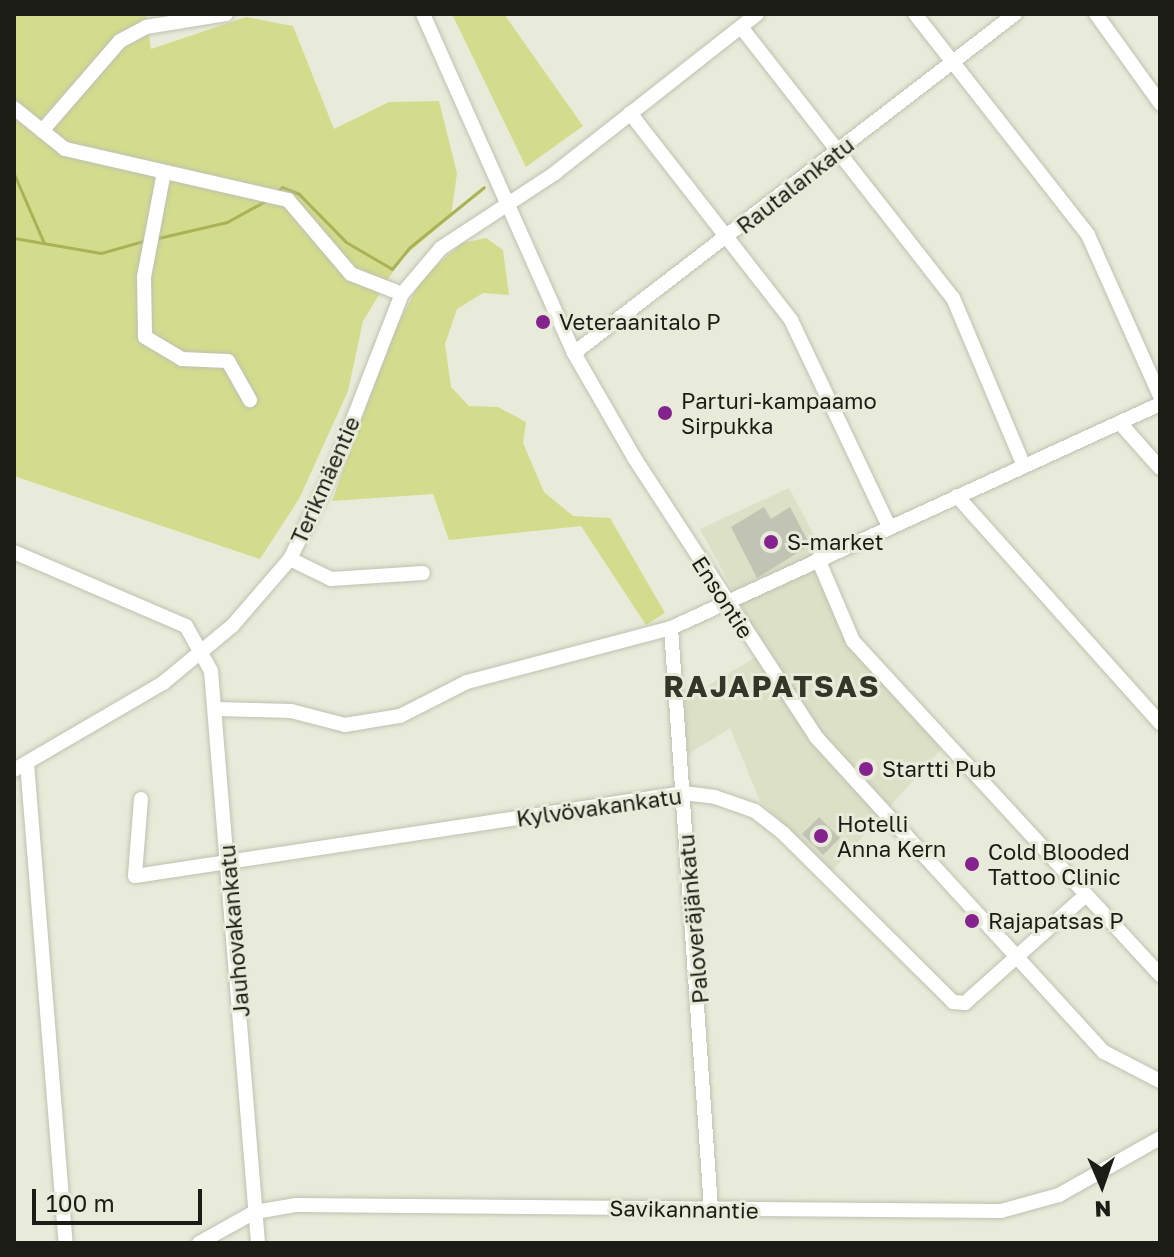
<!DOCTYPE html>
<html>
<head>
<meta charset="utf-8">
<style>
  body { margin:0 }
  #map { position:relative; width:1174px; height:1257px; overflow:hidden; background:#e8ebd9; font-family:"Golos Text",sans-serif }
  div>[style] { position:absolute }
  .built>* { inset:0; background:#dce0c7 }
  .green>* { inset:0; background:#d3dc8d }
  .stream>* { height:3px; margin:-1.5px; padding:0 1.5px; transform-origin:1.5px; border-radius:1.5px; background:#a9b255 }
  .building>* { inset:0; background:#c1c4b3 }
  .roads { filter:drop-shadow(0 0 2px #bec1b0) drop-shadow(0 0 2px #bec1b0) }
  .minor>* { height:14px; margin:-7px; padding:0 7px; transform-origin:7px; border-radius:7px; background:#fff }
  .dots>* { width:22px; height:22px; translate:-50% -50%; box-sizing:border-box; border:4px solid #e8ebd9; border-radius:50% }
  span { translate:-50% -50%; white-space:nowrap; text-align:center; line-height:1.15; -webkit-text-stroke:6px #e8ebd9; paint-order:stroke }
  .street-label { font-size:22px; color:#1b1c16 }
  .poi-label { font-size:22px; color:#1b1c16 }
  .left { translate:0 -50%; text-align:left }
  .district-label { font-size:30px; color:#343628; font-weight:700; letter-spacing:2px }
  .frame { position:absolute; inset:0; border:16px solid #1b1c16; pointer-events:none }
  .north { position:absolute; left:1062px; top:1145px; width:80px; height:80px; -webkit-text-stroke:6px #e8ebd9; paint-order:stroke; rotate:178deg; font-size:22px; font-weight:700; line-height:32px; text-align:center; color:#1b1c16 }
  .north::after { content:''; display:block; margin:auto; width:28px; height:36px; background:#1b1c16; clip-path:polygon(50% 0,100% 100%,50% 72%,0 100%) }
  .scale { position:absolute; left:32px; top:1189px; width:170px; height:36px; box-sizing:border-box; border:4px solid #1b1c16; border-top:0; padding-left:10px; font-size:24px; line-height:28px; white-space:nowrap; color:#1b1c16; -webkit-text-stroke:6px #e8ebd9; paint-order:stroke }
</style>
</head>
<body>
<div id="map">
  <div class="built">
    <i style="clip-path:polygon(789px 488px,827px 560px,814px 568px,854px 650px,944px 746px,832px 871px,760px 801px,730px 728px,687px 755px,684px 700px,766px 651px,700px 529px)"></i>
  </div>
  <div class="green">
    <i style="clip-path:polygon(14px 14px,146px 14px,151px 49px,246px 17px,293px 26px,334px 129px,389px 102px,439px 101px,457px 173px,451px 216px,400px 260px,363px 321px,348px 391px,299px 499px,260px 559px,14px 476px)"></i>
    <i style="clip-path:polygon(452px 14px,504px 14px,583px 126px,526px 167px)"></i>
    <i style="clip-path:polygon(486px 238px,503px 250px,509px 295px,483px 293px,457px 309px,445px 344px,451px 387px,469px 406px,498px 407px,526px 422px,523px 443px,544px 492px,573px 516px,610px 518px,665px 613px,646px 625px,581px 526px,449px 540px,433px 494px,332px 501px,395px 329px,423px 277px,462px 243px)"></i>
  </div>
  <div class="stream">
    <i style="left:14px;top:174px;width:75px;rotate:66.5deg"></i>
    <i style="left:276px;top:193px;width:8px;rotate:-45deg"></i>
    <i style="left:282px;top:187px;width:18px;rotate:22deg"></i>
    <i style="left:299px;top:194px;width:67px;rotate:45.6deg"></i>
    <i style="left:346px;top:242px;width:53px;rotate:30.4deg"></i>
    <i style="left:392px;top:269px;width:28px;rotate:-51deg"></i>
    <i style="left:410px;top:247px;width:95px;rotate:-39deg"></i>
    <i style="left:14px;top:238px;width:88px;rotate:9.8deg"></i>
    <i style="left:101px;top:253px;width:48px;rotate:-15.8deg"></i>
    <i style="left:154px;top:239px;width:75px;rotate:-13.1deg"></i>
    <i style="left:227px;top:222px;width:46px;rotate:-28.8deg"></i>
  </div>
  <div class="building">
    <i style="clip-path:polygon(764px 507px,771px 519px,790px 507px,810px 545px,757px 578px,731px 527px)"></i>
    <i style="clip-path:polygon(819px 817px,840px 838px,823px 855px,802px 834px)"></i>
  </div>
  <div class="roads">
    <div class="minor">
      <i style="left:423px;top:14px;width:371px;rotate:66deg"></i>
      <i style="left:574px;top:353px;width:122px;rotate:60.1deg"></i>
      <i style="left:635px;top:459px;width:332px;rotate:56.9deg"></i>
      <i style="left:816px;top:737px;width:427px;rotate:47.6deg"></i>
      <i style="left:1104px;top:1052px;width:63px;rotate:27.4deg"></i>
      <i style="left:915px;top:14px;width:281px;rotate:51.9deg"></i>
      <i style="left:1088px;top:235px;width:176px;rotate:65.9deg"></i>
      <i style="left:1096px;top:14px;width:110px;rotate:54.3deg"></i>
      <i style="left:741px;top:27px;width:344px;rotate:52deg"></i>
      <i style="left:953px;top:298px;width:182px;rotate:67.1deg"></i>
      <i style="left:14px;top:108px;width:65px;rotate:38.8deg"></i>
      <i style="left:65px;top:149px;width:229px;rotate:12.9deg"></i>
      <i style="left:288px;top:200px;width:97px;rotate:49.6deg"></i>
      <i style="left:351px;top:274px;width:55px;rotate:21.4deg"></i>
      <i style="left:630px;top:113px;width:262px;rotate:52.1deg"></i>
      <i style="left:791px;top:320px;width:228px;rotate:64.6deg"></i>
      <i style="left:42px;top:131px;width:119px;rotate:-49.1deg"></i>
      <i style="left:120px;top:41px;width:30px;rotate:-28deg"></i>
      <i style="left:146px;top:27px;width:81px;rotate:-9.2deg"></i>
      <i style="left:164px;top:172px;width:107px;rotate:100.8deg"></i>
      <i style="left:144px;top:277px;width:60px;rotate:89deg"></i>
      <i style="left:145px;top:337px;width:43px;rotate:30.7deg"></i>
      <i style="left:182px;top:359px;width:46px;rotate:2.5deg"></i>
      <i style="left:228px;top:361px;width:45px;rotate:60.6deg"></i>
      <i style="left:574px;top:353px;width:556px;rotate:-37.55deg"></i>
      <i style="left:1120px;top:423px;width:60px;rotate:48.4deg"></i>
      <i style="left:957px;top:496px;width:305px;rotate:48.2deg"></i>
      <i style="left:14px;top:552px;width:187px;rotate:23.3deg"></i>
      <i style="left:186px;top:626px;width:51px;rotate:60.9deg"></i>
      <i style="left:211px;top:671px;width:574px;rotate:85.3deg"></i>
      <i style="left:290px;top:559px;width:46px;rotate:26deg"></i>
      <i style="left:331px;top:579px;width:92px;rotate:-3.7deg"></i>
      <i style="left:818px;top:559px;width:89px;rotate:66.9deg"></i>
      <i style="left:853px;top:641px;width:454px;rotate:47.4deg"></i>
      <i style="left:671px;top:628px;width:582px;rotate:86.06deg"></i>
      <i style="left:217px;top:709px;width:74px;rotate:1.5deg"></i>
      <i style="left:291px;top:711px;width:56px;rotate:14.5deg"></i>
      <i style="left:345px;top:725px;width:56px;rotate:-9.3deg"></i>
      <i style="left:400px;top:716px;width:75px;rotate:-26.9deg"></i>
      <i style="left:467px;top:682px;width:211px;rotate:-14.8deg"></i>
      <i style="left:671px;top:628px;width:538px;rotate:-24.61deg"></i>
      <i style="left:27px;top:763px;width:482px;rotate:85.4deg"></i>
      <i style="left:14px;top:770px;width:173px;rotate:-30.3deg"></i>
      <i style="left:163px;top:683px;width:91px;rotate:-39.6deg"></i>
      <i style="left:233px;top:625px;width:87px;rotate:-49.2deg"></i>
      <i style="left:290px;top:559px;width:101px;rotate:-64.2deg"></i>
      <i style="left:334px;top:468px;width:187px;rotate:-68.7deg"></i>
      <i style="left:402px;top:294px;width:60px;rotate:-49.7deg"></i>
      <i style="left:441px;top:248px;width:136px;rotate:-33.3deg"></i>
      <i style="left:555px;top:173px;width:257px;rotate:-38.2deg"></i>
      <i style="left:141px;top:799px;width:77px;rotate:94.5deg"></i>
      <i style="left:135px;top:876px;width:554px;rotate:-8.61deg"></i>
      <i style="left:683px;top:793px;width:32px;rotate:7deg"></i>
      <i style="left:715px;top:797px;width:42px;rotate:19.3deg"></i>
      <i style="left:755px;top:811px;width:36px;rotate:38deg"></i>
      <i style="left:783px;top:833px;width:240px;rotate:44.8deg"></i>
      <i style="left:953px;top:1002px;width:12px;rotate:5deg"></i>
      <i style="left:965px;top:1003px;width:162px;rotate:-41.8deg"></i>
      <i style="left:199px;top:1243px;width:64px;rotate:-29deg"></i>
      <i style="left:255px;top:1212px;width:42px;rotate:-9.7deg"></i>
      <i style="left:296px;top:1205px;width:705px;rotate:0.49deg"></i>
      <i style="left:1001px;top:1211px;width:60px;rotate:-15.4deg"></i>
      <i style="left:1059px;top:1195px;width:116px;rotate:-29.4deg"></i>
    </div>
  </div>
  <div class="dots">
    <i style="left:543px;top:322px;background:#84238e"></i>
    <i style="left:665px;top:413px;background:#84238e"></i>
    <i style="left:771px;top:542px;background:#84238e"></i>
    <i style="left:866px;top:769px;background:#84238e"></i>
    <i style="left:821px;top:836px;background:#84238e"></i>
    <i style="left:972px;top:864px;background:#84238e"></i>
    <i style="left:972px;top:921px;background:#84238e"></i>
  </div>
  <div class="street-label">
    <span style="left:795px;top:185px;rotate:-38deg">Rautalankatu</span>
    <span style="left:325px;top:480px;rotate:-66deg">Terikmäentie</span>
    <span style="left:723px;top:597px;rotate:57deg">Ensontie</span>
    <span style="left:599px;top:807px;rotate:-8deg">Kylvövakankatu</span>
    <span style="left:693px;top:919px;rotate:-95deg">Paloveräjänkatu</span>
    <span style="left:234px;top:931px;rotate:-95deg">Jauhovakankatu</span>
    <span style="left:684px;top:1209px;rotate:1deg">Savikannantie</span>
  </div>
  <div class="poi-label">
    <span class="left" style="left:559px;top:322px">Veteraanitalo P</span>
    <span class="left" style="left:681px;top:413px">Parturi-kampaamo<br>Sirpukka</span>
    <span class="left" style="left:787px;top:542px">S-market</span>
    <span class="left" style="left:882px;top:769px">Startti Pub</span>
    <span class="left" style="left:837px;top:836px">Hotelli<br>Anna Kern</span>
    <span class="left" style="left:988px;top:864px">Cold Blooded<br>Tattoo Clinic</span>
    <span class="left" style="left:988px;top:921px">Rajapatsas P</span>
  </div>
  <div class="district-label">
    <span style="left:772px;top:686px">RAJAPATSAS</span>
  </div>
  <div class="frame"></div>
  <div class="north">N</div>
  <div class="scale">100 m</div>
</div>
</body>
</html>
